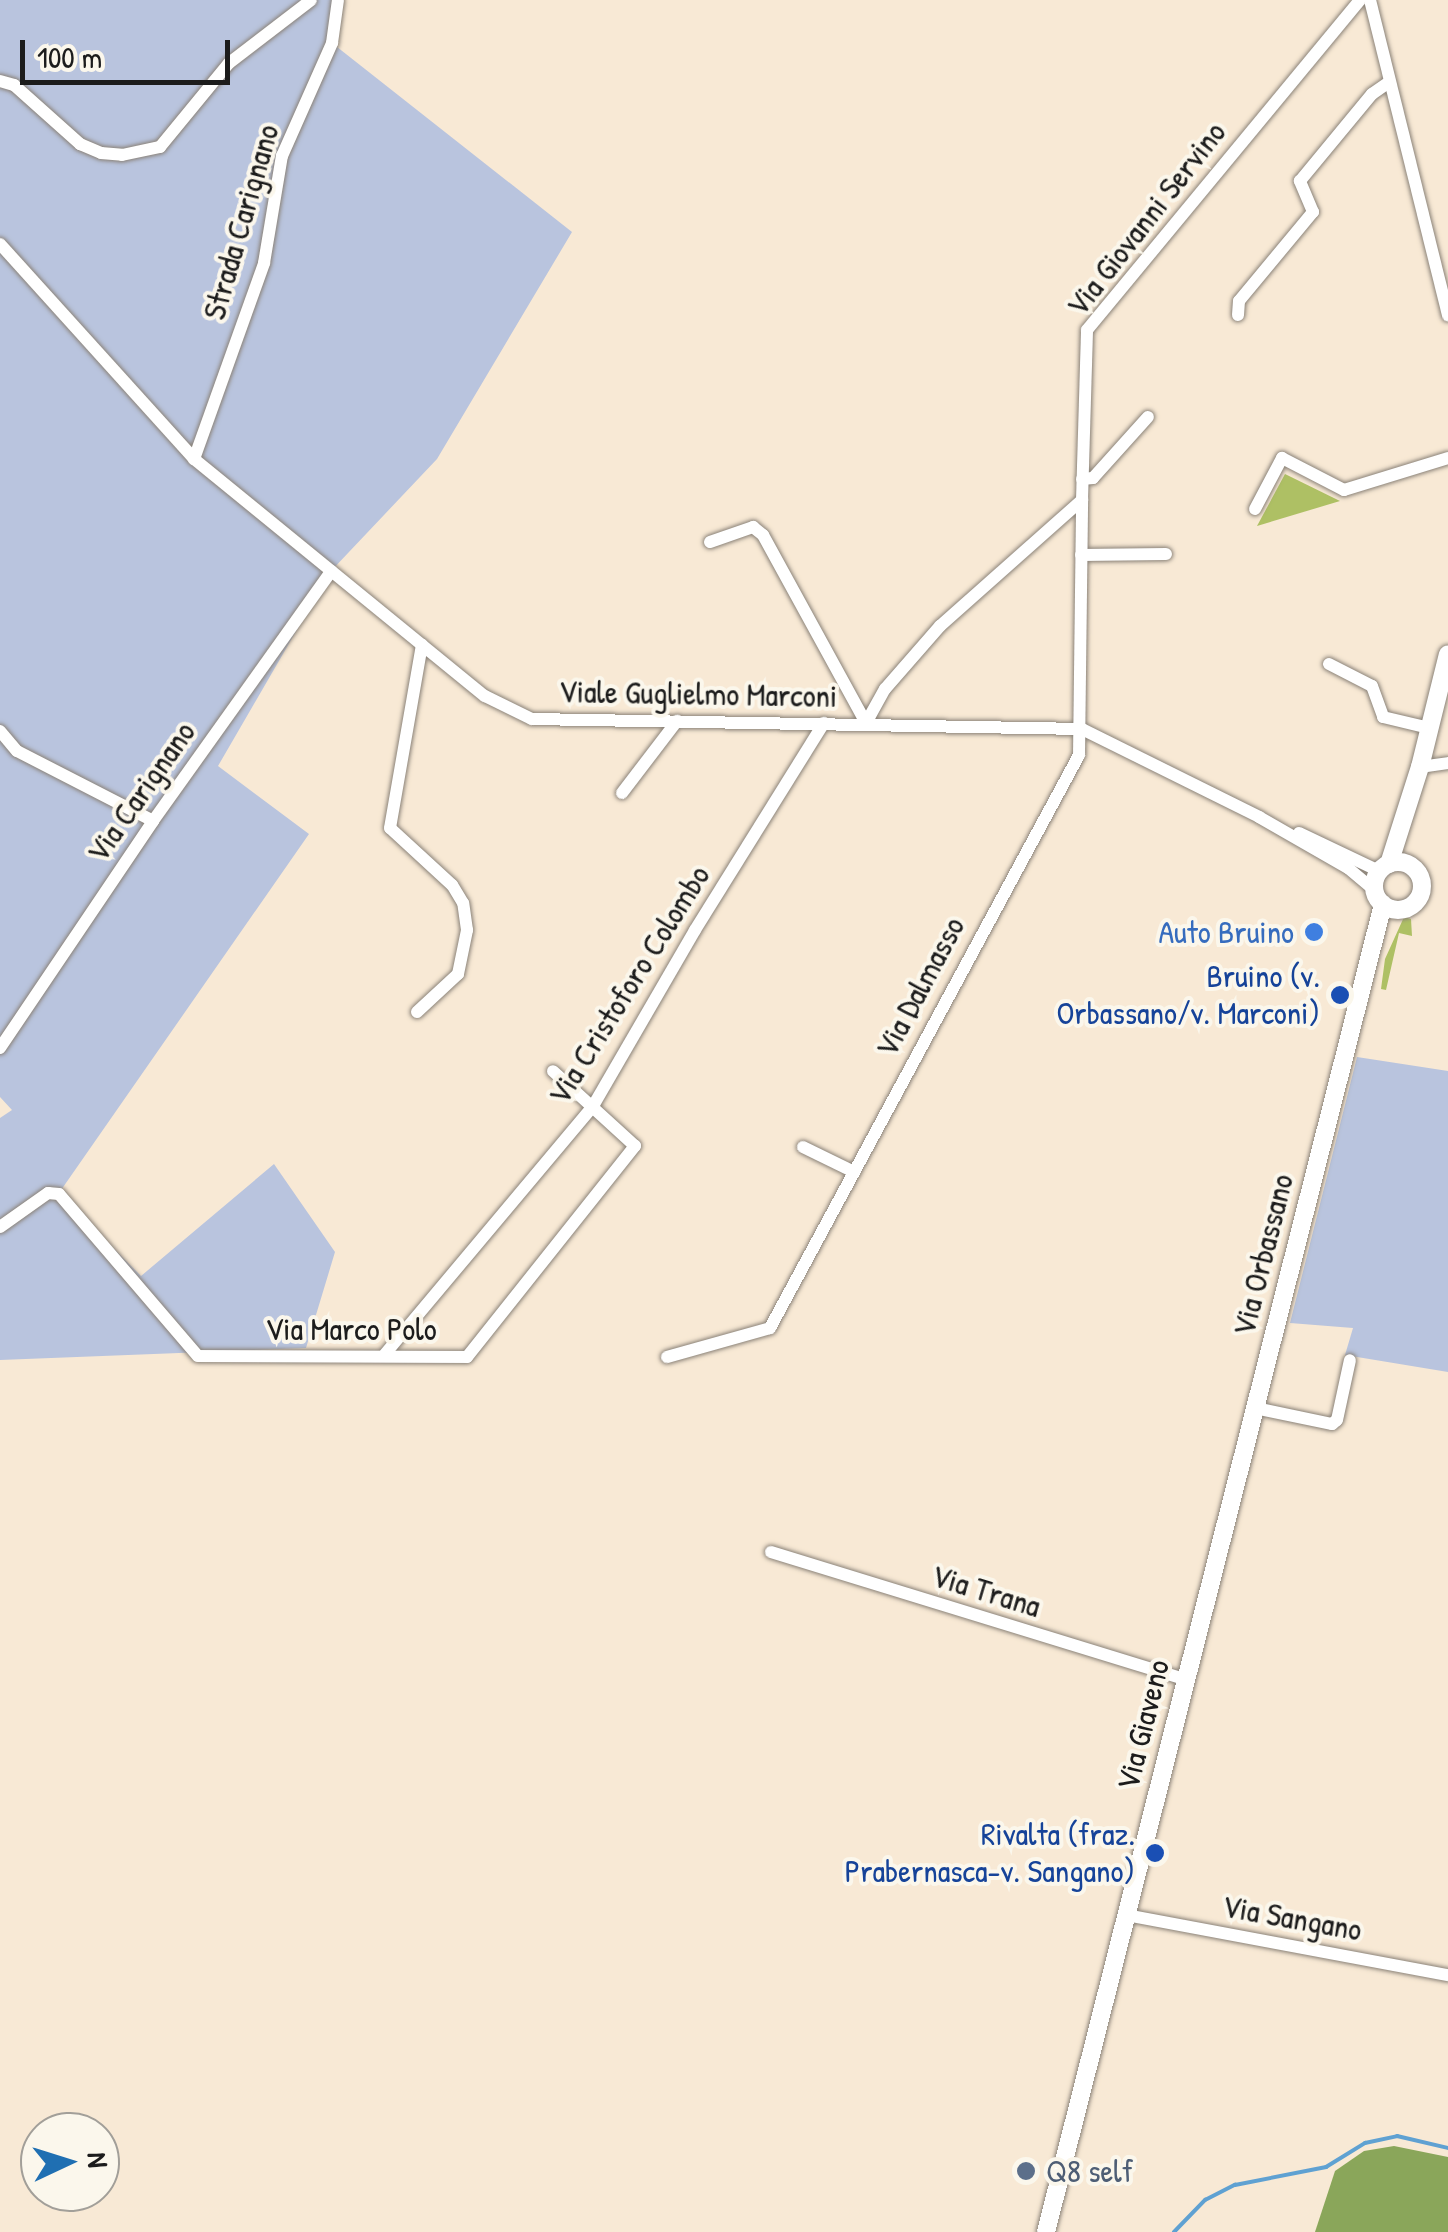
<!DOCTYPE html>
<html>
<head>
<meta charset="utf-8">
<style>
  body { margin:0 }
  #map { position:relative; width:1448px; height:2232px; overflow:hidden; background:#f8e9d5; font-family:"Patrick Hand",sans-serif }
  div>[style] { position:absolute }
  .industrial>* { inset:0; background:#b9c4de }
  .green>* { inset:0; background:#aec064 }
  .forest>* { inset:0; background:#8aa65a }
  .stream>* { height:4px; margin:-2px; padding:0 2px; transform-origin:2px; border-radius:2px; background:#5fa1d2 }
  .roads { filter:drop-shadow(0 0 2px #8a8278) drop-shadow(0 0 2px #8a8278) }
  .street>* { height:12px; margin:-6px; padding:0 6px; transform-origin:6px; border-radius:6px; background:#fff }
  .secondary>* { height:18px; margin:-9px; padding:0 9px; transform-origin:9px; border-radius:9px; background:#fff }
  .secondary>.ring { margin:-9px; padding:0; box-sizing:content-box; background:none; border:18px solid #fff; border-radius:50% }
  .dots>* { width:28px; height:28px; translate:-50% -50%; box-sizing:border-box; border:5px solid #fbf7ec; border-radius:50% }
  span { translate:-50% -50%; white-space:nowrap; text-align:center; line-height:1.15; -webkit-text-stroke:8px #fbf7ec; paint-order:stroke }
  .street-label { font-size:32px; color:#1c1c1c }
  .shop-label { font-size:32px; color:#366cbe }
  .right { translate:-100% -50%; text-align:right }
  .transit-label { font-size:32px; color:#164399 }
  .service-label { font-size:32px; color:#4e5e75 }
  .left { translate:0 -50%; text-align:left }
  .north { position:absolute; left:20px; top:2112px; width:100px; height:100px; box-sizing:border-box; background:#fbf7ec; border:2px solid #a29f99; border-radius:50%; rotate:86deg; font-size:28px; font-weight:700; line-height:40px; text-align:center; color:#1c1c1c }
  .north::after { content:''; display:block; margin:auto; width:35px; height:45px; background:#1f6fb2; clip-path:polygon(50% 0,100% 100%,50% 72%,0 100%) }
  .scale { position:absolute; left:20px; top:40px; width:210px; height:45px; box-sizing:border-box; border:5px solid #1c1c1c; border-top:0; padding-left:12px; font-size:30px; line-height:35px; white-space:nowrap; color:#1c1c1c; -webkit-text-stroke:8px #fbf7ec; paint-order:stroke }
</style>
</head>
<body>
<div id="map">
  <div class="industrial">
    <i style="clip-path:polygon(0 0,338px 0,332px 43px,572px 232px,437px 459px,331px 571px,218px 766px,309px 834px,59px 1193px,141px 1276px,274px 1164px,335px 1252px,306px 1348px,0 1360px,0 1118px,12px 1110px,0 1097px)"></i>
    <i style="clip-path:polygon(1357px 1057px,1448px 1071px,1448px 1372px,1345px 1355px,1353px 1328px,1290px 1323px)"></i>
  </div>
  <div class="green">
    <i style="clip-path:polygon(1285px 474px,1340px 501px,1257px 526px)"></i>
    <i style="clip-path:polygon(1404px 917px,1411px 919px,1412px 936px,1399px 933px,1386px 990px,1381px 989px,1385px 959px)"></i>
  </div>
  <div class="forest">
    <i style="clip-path:polygon(1394px 2146px,1448px 2157px,1448px 2232px,1315px 2232px,1335px 2171px,1364px 2151px)"></i>
  </div>
  <div class="stream">
    <i style="left:1174px;top:2232px;width:45px;rotate:-45.9deg"></i>
    <i style="left:1205px;top:2200px;width:34px;rotate:-27deg"></i>
    <i style="left:1235px;top:2185px;width:93px;rotate:-11.2deg"></i>
    <i style="left:1326px;top:2167px;width:46px;rotate:-31.6deg"></i>
    <i style="left:1365px;top:2143px;width:33px;rotate:-12deg"></i>
    <i style="left:1397px;top:2136px;width:52px;rotate:13.2deg"></i>
  </div>
  <div class="roads">
    <div class="street">
      <i style="left:1370px;top:0;width:325px;rotate:76.1deg"></i>
      <i style="left:0;top:81px;width:15px;rotate:16deg"></i>
      <i style="left:14px;top:85px;width:89px;rotate:41.8deg"></i>
      <i style="left:80px;top:144px;width:23px;rotate:23deg"></i>
      <i style="left:101px;top:153px;width:21px;rotate:5deg"></i>
      <i style="left:122px;top:155px;width:39px;rotate:-12deg"></i>
      <i style="left:160px;top:147px;width:109px;rotate:-50.6deg"></i>
      <i style="left:229px;top:63px;width:103px;rotate:-37.5deg"></i>
      <i style="left:0;top:244px;width:290px;rotate:47.9deg"></i>
      <i style="left:194px;top:459px;width:375px;rotate:39.2deg"></i>
      <i style="left:485px;top:696px;width:52px;rotate:26.1deg"></i>
      <i style="left:532px;top:719px;width:550px;rotate:1.04deg"></i>
      <i style="left:1082px;top:729px;width:198px;rotate:26.4deg"></i>
      <i style="left:1259px;top:817px;width:103px;rotate:29.8deg"></i>
      <i style="left:1348px;top:868px;width:35px;rotate:40deg"></i>
      <i style="left:1238px;top:315px;width:14px;rotate:-86deg"></i>
      <i style="left:1239px;top:301px;width:116px;rotate:-50.3deg"></i>
      <i style="left:1313px;top:212px;width:34px;rotate:-113deg"></i>
      <i style="left:1300px;top:181px;width:113px;rotate:-50.4deg"></i>
      <i style="left:1372px;top:94px;width:19px;rotate:-35deg"></i>
      <i style="left:194px;top:459px;width:208px;rotate:-70.3deg"></i>
      <i style="left:264px;top:263px;width:109px;rotate:-80.5deg"></i>
      <i style="left:282px;top:156px;width:124px;rotate:-66.1deg"></i>
      <i style="left:332px;top:43px;width:43px;rotate:-82.1deg"></i>
      <i style="left:1082px;top:479px;width:11px;rotate:-5deg"></i>
      <i style="left:1093px;top:478px;width:82px;rotate:-48deg"></i>
      <i style="left:1255px;top:509px;width:58px;rotate:-62.1deg"></i>
      <i style="left:1282px;top:458px;width:70px;rotate:27.3deg"></i>
      <i style="left:1344px;top:490px;width:109px;rotate:-17.1deg"></i>
      <i style="left:710px;top:542px;width:46px;rotate:-19.2deg"></i>
      <i style="left:753px;top:527px;width:13px;rotate:39deg"></i>
      <i style="left:763px;top:535px;width:214px;rotate:61.3deg"></i>
      <i style="left:1081px;top:555px;width:85px;rotate:-0.7deg"></i>
      <i style="left:1329px;top:664px;width:48px;rotate:27.1deg"></i>
      <i style="left:1372px;top:686px;width:33px;rotate:70deg"></i>
      <i style="left:1383px;top:717px;width:47px;rotate:13.4deg"></i>
      <i style="left:866px;top:723px;width:39px;rotate:-61deg"></i>
      <i style="left:885px;top:689px;width:84px;rotate:-48.9deg"></i>
      <i style="left:940px;top:626px;width:190px;rotate:-41.6deg"></i>
      <i style="left:1082px;top:500px;width:170px;rotate:-88.3deg"></i>
      <i style="left:1087px;top:330px;width:428px;rotate:-50.4deg"></i>
      <i style="left:0;top:731px;width:26px;rotate:50deg"></i>
      <i style="left:17px;top:751px;width:153px;rotate:27.2deg"></i>
      <i style="left:1420px;top:767px;width:28px;rotate:-8deg"></i>
      <i style="left:622px;top:793px;width:91px;rotate:-52.6deg"></i>
      <i style="left:1299px;top:833px;width:89px;rotate:25.4deg"></i>
      <i style="left:417px;top:1012px;width:56px;rotate:-42.8deg"></i>
      <i style="left:458px;top:974px;width:45px;rotate:-78.4deg"></i>
      <i style="left:467px;top:930px;width:27px;rotate:-98deg"></i>
      <i style="left:463px;top:903px;width:21px;rotate:-121deg"></i>
      <i style="left:452px;top:885px;width:84px;rotate:-137.4deg"></i>
      <i style="left:390px;top:828px;width:186px;rotate:-80.1deg"></i>
      <i style="left:0;top:1048px;width:274px;rotate:-56deg"></i>
      <i style="left:153px;top:821px;width:307px;rotate:-54.5deg"></i>
      <i style="left:803px;top:1147px;width:57px;rotate:26.1deg"></i>
      <i style="left:0;top:1227px;width:59px;rotate:-35.3deg"></i>
      <i style="left:48px;top:1193px;width:11px;rotate:5deg"></i>
      <i style="left:59px;top:1194px;width:213px;rotate:49.4deg"></i>
      <i style="left:198px;top:1356px;width:269px;rotate:0.2deg"></i>
      <i style="left:467px;top:1357px;width:270px;rotate:-51.5deg"></i>
      <i style="left:635px;top:1146px;width:111px;rotate:-137.6deg"></i>
      <i style="left:385px;top:1354px;width:324px;rotate:-50deg"></i>
      <i style="left:593px;top:1106px;width:203px;rotate:-59.9deg"></i>
      <i style="left:695px;top:930px;width:244px;rotate:-58.1deg"></i>
      <i style="left:667px;top:1357px;width:107px;rotate:-15.7deg"></i>
      <i style="left:770px;top:1328px;width:651px;rotate:-61.66deg"></i>
      <i style="left:1079px;top:755px;width:255px;rotate:-89.3deg"></i>
      <i style="left:1255px;top:1408px;width:79px;rotate:11.7deg"></i>
      <i style="left:1332px;top:1424px;width:6px;rotate:-39deg"></i>
      <i style="left:1337px;top:1420px;width:61px;rotate:-77.8deg"></i>
      <i style="left:771px;top:1552px;width:433px;rotate:17.1deg"></i>
      <i style="left:1126px;top:1915px;width:328px;rotate:10.6deg"></i>
    </div>
    <div class="secondary">
      <i class="ring" style="left:1374px;top:862px;width:30px;height:30px"></i>
      <i style="left:1389px;top:864px;width:102px;rotate:-72.3deg"></i>
      <i style="left:1420px;top:767px;width:116px;rotate:-76.1deg"></i>
      <i style="left:1046px;top:2232px;width:1370px;rotate:-75.76deg"></i>
    </div>
  </div>
  <div class="dots">
    <i style="left:1314px;top:932px;background:#3f7fe0"></i>
    <i style="left:1340px;top:995px;background:#1a4fb4"></i>
    <i style="left:1155px;top:1853px;background:#1a4fb4"></i>
    <i style="left:1026px;top:2171px;background:#5c6f8a"></i>
  </div>
  <div class="street-label">
    <span style="left:1146px;top:219px;rotate:-52deg">Via Giovanni Servino</span>
    <span style="left:241px;top:222px;rotate:-74deg">Strada Carignano</span>
    <span style="left:698px;top:694px;rotate:1deg">Viale Guglielmo Marconi</span>
    <span style="left:141px;top:792px;rotate:-55deg">Via Carignano</span>
    <span style="left:629px;top:985px;rotate:-58deg">Via Cristoforo Colombo</span>
    <span style="left:920px;top:987px;rotate:-62deg">Via Dalmasso</span>
    <span style="left:1263px;top:1255px;rotate:-76deg">Via Orbassano</span>
    <span style="left:351px;top:1329px">Via Marco Polo</span>
    <span style="left:986px;top:1591px;rotate:17deg">Via Trana</span>
    <span style="left:1143px;top:1725px;rotate:-76deg">Via Giaveno</span>
    <span style="left:1292px;top:1918px;rotate:10deg">Via Sangano</span>
  </div>
  <div class="shop-label">
    <span class="right" style="left:1294px;top:932px">Auto Bruino</span>
  </div>
  <div class="transit-label">
    <span class="right" style="left:1320px;top:995px">Bruino (v.<br>Orbassano/v. Marconi)</span>
    <span class="right" style="left:1135px;top:1853px">Rivalta (fraz.<br>Prabernasca-v. Sangano)</span>
  </div>
  <div class="service-label">
    <span class="left" style="left:1046px;top:2171px">Q8 self</span>
  </div>
  <div class="north">N</div>
  <div class="scale">100 m</div>
</div>
</body>
</html>
